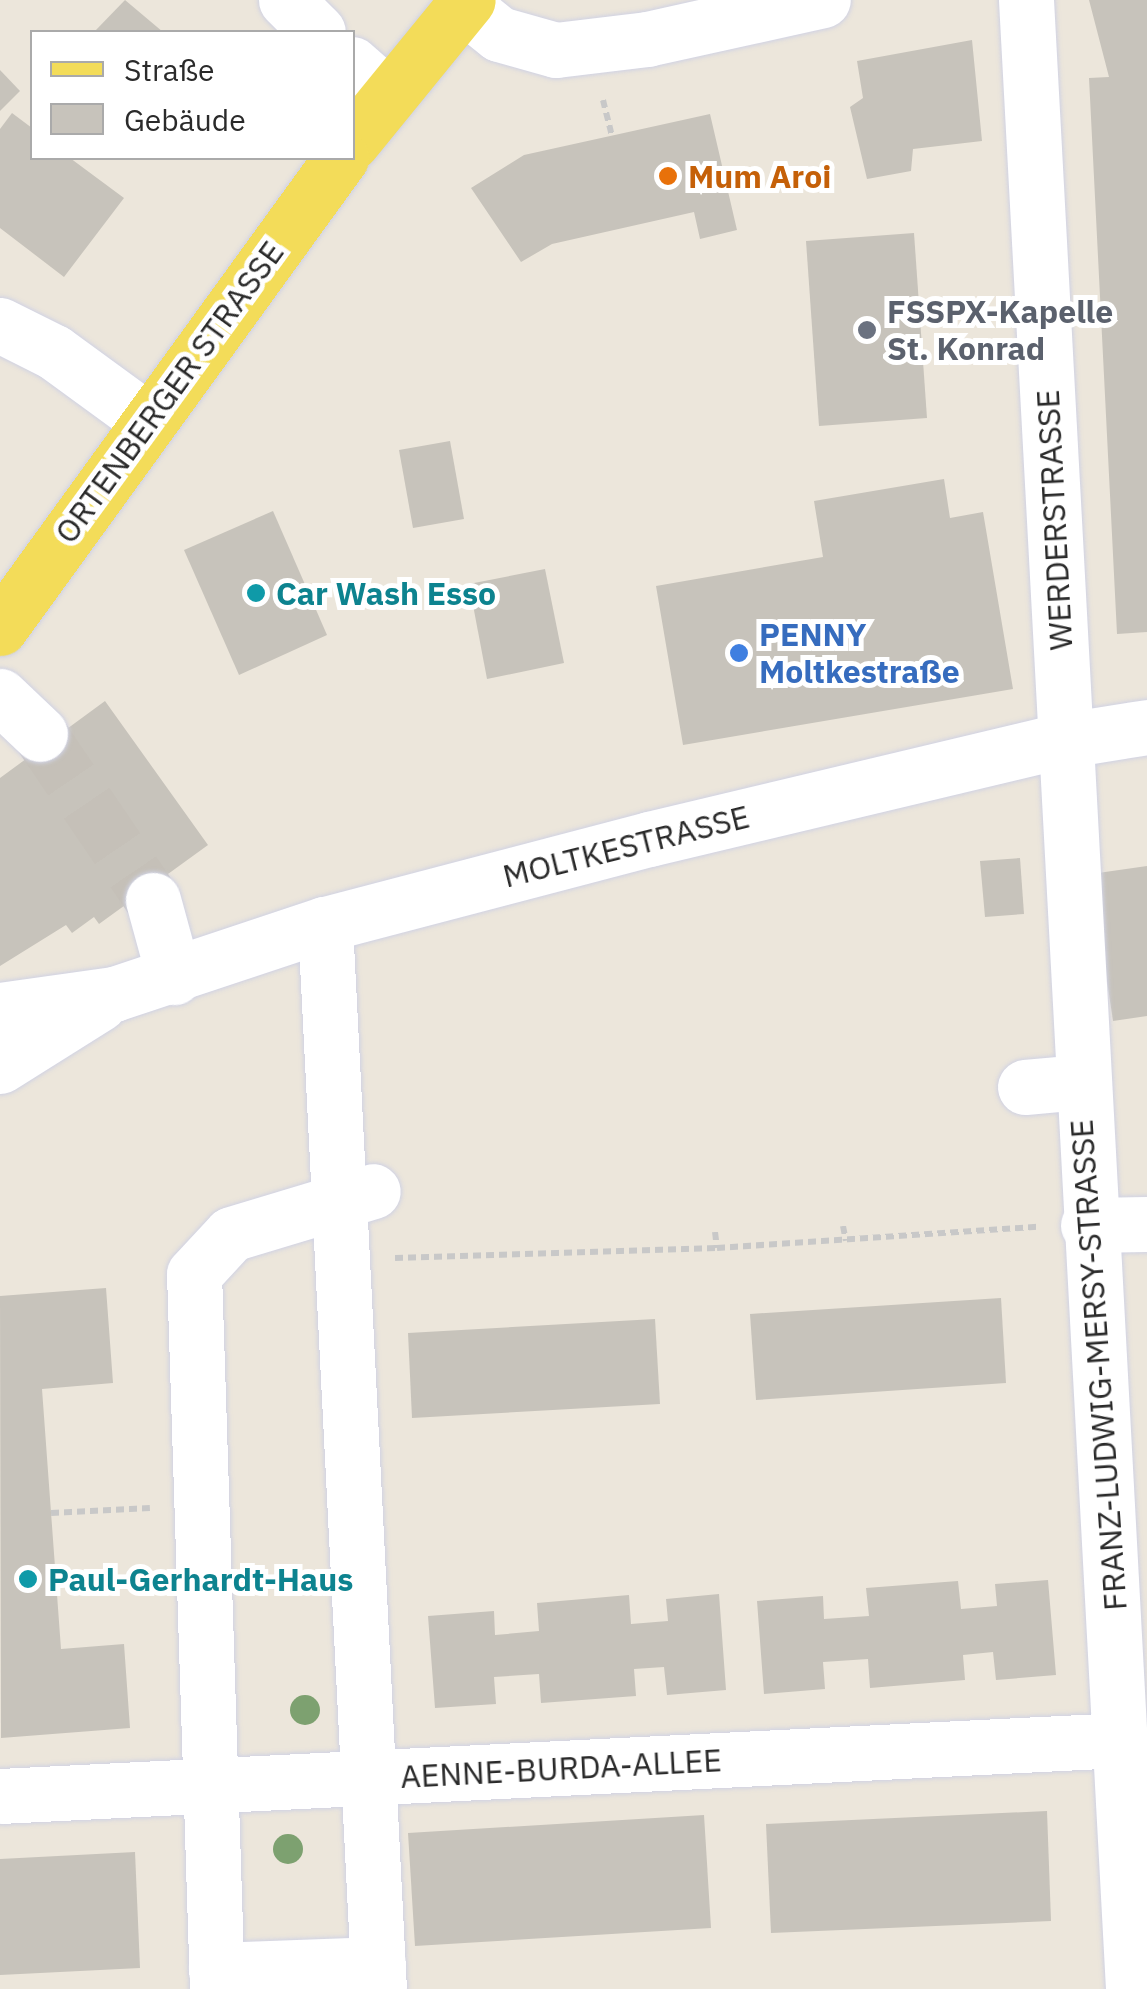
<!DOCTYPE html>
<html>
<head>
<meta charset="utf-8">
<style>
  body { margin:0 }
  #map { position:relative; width:1147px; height:1989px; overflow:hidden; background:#ece6db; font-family:"IBM Plex Sans",sans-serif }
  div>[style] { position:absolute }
  .building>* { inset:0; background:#c7c3bb }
  .minor-tunnel>* { height:55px; margin-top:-27.5px; transform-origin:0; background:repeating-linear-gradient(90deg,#c5c0b8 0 55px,transparent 0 83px) }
  .path>* { height:6px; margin-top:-3px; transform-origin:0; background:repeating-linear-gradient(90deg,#c8c8c8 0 8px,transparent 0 13px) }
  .roads { filter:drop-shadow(0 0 2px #d0d2e3) drop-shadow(0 0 2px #d0d2e3) }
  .minor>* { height:55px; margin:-27.5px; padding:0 27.5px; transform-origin:27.5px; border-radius:27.5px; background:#fff }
  .major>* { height:55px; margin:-27.5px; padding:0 27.5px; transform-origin:27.5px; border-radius:27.5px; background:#f3dc59 }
  .trees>* { width:30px; height:30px; margin:-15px; border-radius:50%; background:#7da170 }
  .dots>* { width:28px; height:28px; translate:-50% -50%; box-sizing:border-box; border:5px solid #fff; border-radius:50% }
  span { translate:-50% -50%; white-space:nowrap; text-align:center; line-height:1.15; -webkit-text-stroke:10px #fff; paint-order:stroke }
  .food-label { font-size:32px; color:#c56008; font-weight:700 }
  .left { translate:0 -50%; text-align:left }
  .worship-label { font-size:32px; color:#5b616d; font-weight:700 }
  .street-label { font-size:32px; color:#2a2a2a }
  .culture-label { font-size:32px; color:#0d838f; font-weight:700 }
  .shop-label { font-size:32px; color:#366cbe; font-weight:700 }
  .legend { position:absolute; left:30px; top:30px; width:325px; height:130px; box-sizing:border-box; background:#fff; border:2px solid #aaa; margin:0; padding:12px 18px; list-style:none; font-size:30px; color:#2a2a2a }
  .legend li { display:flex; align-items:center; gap:20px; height:50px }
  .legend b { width:50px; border:2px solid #aaa }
</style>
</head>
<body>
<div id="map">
  <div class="building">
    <i style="clip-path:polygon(125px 0,163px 32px,94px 32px)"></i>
    <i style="clip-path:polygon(1089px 0,1147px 0,1147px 632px,1117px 634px,1089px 78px,1109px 77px)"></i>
    <i style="clip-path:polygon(972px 40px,982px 141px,913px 149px,911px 171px,867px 179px,850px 107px,863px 98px,857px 61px)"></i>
    <i style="clip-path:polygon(0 70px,20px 91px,0 111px)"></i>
    <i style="clip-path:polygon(12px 113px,32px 128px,32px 158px,70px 158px,124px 198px,64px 277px,0 228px,0 129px)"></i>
    <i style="clip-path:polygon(710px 114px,737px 230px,700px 239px,694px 212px,552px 244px,521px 262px,471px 188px,524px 155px)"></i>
    <i style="clip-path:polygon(914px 233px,927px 418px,819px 426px,806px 241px)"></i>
    <i style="clip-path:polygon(450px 441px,464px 519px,413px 528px,399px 450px)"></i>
    <i style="clip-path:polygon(944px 479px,950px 518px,983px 512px,1013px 689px,683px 745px,656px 586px,823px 557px,814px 501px)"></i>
    <i style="clip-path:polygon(273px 511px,327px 635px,239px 675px,184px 550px)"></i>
    <i style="clip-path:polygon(545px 569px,564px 663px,487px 679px,469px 584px)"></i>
    <i style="clip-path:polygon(105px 701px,208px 845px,99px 924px,94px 917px,72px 933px,66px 925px,0 966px,0 778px)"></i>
    <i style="clip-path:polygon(1020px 858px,1024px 914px,985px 917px,980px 861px)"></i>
    <i style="clip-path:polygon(1147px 866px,1147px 1016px,1113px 1021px,1091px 874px)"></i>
    <i style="clip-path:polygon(106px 1288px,113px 1383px,42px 1389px,61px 1649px,124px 1644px,130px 1728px,1px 1738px,0 1296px)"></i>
    <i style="clip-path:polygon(1001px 1298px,1006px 1383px,756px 1400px,750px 1314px)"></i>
    <i style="clip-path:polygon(655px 1319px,660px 1404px,412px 1418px,408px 1333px)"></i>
    <i style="clip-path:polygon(1048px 1580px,1056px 1675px,996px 1680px,993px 1652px,963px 1655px,965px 1680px,870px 1688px,868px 1659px,823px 1662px,825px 1689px,764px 1694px,757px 1601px,823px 1596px,824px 1619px,869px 1616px,866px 1588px,958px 1581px,961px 1609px,997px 1606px,995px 1584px)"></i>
    <i style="clip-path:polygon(719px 1594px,726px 1690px,667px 1695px,664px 1667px,634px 1669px,636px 1696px,541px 1703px,539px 1674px,494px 1677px,496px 1704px,435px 1708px,428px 1616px,494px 1611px,495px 1635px,539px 1631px,537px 1603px,629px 1595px,631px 1624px,668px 1621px,666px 1599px)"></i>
    <i style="clip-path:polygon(1047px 1811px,1051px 1921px,771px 1933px,766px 1824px)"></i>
    <i style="clip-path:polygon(704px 1815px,711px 1928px,415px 1946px,408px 1833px)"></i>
    <i style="clip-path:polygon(135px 1852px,140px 1968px,0 1975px,0 1859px)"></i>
  </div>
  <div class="minor-tunnel">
    <i style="left:40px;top:734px;width:201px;rotate:55.8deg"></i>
  </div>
  <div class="path">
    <i style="left:603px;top:100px;width:38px;rotate:76deg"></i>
    <i style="left:843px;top:1226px;width:15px;rotate:79deg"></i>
    <i style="left:715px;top:1232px;width:16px;rotate:83deg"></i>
    <i style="left:395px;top:1258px;width:322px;rotate:-1.8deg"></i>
    <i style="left:717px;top:1248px;width:321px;rotate:-3.8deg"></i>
    <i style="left:51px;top:1513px;width:99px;rotate:-2.9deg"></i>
  </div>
  <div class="roads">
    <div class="minor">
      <i style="left:286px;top:0;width:45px;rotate:45deg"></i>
      <i style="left:1026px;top:0;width:1992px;rotate:86.92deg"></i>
      <i style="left:463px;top:5px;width:46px;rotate:38.9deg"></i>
      <i style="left:499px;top:34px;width:59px;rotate:15.7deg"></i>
      <i style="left:556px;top:50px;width:92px;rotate:-6.9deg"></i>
      <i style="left:647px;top:39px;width:180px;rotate:-12.5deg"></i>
      <i style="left:352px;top:64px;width:47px;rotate:41.5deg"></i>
      <i style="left:0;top:325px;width:60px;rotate:26.6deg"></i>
      <i style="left:54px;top:352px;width:114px;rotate:36.1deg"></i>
      <i style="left:0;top:696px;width:55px;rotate:43.5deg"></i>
      <i style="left:153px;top:900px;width:80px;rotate:74.7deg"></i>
      <i style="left:325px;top:924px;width:1066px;rotate:87.1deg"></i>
      <i style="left:0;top:1010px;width:115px;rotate:-8deg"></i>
      <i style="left:114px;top:994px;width:222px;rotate:-18.4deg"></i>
      <i style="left:325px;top:924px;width:335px;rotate:-14.7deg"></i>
      <i style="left:649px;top:839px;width:429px;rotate:-13.4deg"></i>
      <i style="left:1066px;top:740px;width:82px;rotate:-9.1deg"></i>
      <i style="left:0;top:1066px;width:117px;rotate:-32.1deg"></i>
      <i style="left:1025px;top:1087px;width:54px;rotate:-5.3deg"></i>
      <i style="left:1088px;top:1225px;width:59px;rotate:-1deg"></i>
      <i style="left:0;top:1796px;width:1123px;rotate:-2.86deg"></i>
      <i style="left:216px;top:1970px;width:162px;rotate:-2.1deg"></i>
      <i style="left:217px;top:1989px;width:715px;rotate:-91.84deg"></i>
      <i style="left:194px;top:1274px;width:54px;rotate:-47.2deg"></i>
      <i style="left:231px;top:1234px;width:148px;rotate:-16.8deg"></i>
    </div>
    <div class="major">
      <i style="left:352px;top:142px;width:183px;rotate:-50.8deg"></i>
      <i style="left:0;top:628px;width:581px;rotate:-54.04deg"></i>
    </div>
  </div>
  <div class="trees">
    <i style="left:305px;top:1710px"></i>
    <i style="left:288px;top:1849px"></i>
  </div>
  <div class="dots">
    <i style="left:668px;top:176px;background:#e8710a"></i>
    <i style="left:867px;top:330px;background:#6b7280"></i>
    <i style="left:256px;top:593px;background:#0f9aa8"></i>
    <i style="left:739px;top:653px;background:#3f7fe0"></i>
    <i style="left:28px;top:1579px;background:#0f9aa8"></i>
  </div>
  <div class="food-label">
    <span class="left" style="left:688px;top:176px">Mum Aroi</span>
  </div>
  <div class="worship-label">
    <span class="left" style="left:887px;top:330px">FSSPX-Kapelle<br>St. Konrad</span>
  </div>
  <div class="street-label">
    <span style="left:169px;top:392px;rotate:-54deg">ORTENBERGER STRASSE</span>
    <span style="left:1054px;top:520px;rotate:-93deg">WERDERSTRASSE</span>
    <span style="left:626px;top:846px;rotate:-14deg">MOLTKESTRASSE</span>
    <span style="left:1098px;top:1365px;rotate:-94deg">FRANZ-LUDWIG-MERSY-STRASSE</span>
    <span style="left:561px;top:1768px;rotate:-3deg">AENNE-BURDA-ALLEE</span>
  </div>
  <div class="culture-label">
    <span class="left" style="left:276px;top:593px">Car Wash Esso</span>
    <span class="left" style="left:48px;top:1579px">Paul-Gerhardt-Haus</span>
  </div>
  <div class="shop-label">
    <span class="left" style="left:759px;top:653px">PENNY<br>Moltkestraße</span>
  </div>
  <ul class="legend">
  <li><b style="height:12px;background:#f3dc59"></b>Straße</li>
  <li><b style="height:28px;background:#c7c3bb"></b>Gebäude</li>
  </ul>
</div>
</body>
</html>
